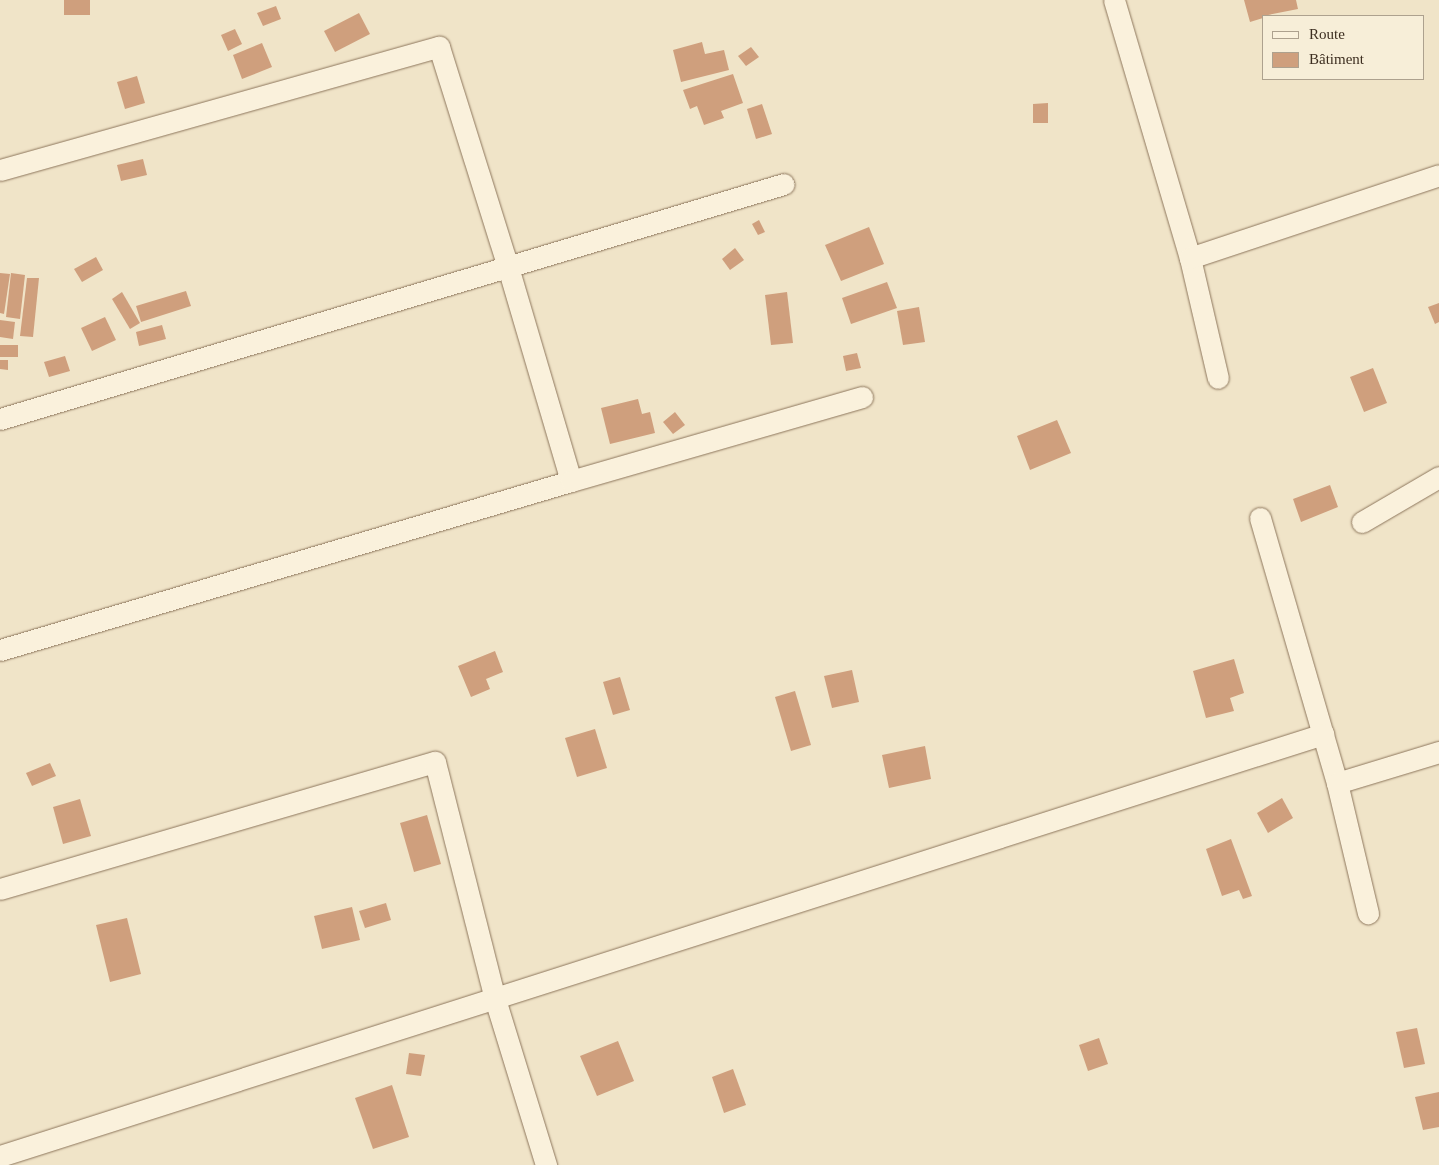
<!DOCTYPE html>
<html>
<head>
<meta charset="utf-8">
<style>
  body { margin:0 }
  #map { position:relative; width:1439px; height:1165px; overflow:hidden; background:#f0e4c8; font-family:"Times New Roman",serif }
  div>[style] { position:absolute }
  .building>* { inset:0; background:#cf9f7d }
  .roads { filter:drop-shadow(0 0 1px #8d765c) drop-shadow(0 0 1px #8d765c) }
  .minor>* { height:21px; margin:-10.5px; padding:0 10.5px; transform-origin:10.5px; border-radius:10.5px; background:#faf1dc }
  span { translate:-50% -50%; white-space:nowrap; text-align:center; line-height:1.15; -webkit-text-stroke:4px #f7eed8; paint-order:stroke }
  .legend { position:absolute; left:1262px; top:15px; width:162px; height:65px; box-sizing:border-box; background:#f7eed8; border:1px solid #ada18e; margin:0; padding:6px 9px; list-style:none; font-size:15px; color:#3d2e20 }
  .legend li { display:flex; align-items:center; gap:10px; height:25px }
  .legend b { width:25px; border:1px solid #ada18e }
</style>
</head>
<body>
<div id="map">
  <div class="building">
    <i style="clip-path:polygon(64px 0,90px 0,90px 15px,64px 15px)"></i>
    <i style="clip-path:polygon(1244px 0,1296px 0,1298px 9px,1263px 16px,1263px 18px,1250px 22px)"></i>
    <i style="clip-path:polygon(276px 6px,281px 19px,263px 26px,257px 13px)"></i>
    <i style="clip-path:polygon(359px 13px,370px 34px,335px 52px,324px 31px)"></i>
    <i style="clip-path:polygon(235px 29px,242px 44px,228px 51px,221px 35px)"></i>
    <i style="clip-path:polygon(702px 42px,705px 54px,724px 50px,729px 70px,681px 82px,673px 50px)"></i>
    <i style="clip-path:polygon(262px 43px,272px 67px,242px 79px,233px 55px)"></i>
    <i style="clip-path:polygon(751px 47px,759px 57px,746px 66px,738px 56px)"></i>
    <i style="clip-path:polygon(733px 74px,743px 103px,721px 111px,724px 118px,704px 125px,697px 106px,690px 109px,683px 90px)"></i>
    <i style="clip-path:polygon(137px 76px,145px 103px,125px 109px,117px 82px)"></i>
    <i style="clip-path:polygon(1048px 103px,1048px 123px,1033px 123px,1033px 104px)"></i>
    <i style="clip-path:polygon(762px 104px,772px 134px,756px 139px,747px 109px)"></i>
    <i style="clip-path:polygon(143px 159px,147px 175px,121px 181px,117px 165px)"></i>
    <i style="clip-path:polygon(759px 220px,765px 232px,758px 235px,752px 224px)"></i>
    <i style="clip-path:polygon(869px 227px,884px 264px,841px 281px,825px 245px)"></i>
    <i style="clip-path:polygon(735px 248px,744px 260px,730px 270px,722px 259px)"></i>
    <i style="clip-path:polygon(96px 257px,103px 270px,82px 282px,74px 269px)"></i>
    <i style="clip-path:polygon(0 273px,10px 274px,4px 314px,0 313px)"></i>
    <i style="clip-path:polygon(11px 273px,25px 275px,20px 319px,6px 317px)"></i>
    <i style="clip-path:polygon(27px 278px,39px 278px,33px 337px,20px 336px)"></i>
    <i style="clip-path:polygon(887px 282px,897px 308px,851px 324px,842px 298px)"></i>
    <i style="clip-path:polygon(186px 291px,191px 306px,141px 322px,136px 306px)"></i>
    <i style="clip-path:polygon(122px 292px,140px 323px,130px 329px,112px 299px)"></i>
    <i style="clip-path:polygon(787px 292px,793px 343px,771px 345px,765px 295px)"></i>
    <i style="clip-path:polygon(1439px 303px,1439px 322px,1435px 324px,1428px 307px)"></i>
    <i style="clip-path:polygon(919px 307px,925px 342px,903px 345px,897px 311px)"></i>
    <i style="clip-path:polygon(105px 317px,116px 340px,92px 351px,81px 328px)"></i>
    <i style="clip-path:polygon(0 320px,15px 322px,13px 339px,0 337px)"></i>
    <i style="clip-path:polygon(162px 325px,166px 339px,139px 346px,136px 332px)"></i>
    <i style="clip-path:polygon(0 345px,18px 345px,18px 357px,0 357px)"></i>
    <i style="clip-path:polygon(857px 353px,861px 368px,846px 371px,843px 356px)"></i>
    <i style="clip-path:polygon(65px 356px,70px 371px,49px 377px,44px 362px)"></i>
    <i style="clip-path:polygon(0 360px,8px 360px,8px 370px,0 369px)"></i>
    <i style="clip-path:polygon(1373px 368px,1387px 403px,1364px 412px,1350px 377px)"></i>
    <i style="clip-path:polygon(638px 399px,642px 414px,650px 412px,655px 433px,610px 444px,601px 408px)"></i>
    <i style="clip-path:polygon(675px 412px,685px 425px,673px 434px,663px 422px)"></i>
    <i style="clip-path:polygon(1057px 420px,1071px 453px,1030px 470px,1017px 436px)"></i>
    <i style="clip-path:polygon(1330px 485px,1338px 507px,1301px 522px,1293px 499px)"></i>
    <i style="clip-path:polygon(495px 651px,503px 672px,486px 679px,490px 689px,471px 697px,458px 666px)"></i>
    <i style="clip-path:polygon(1234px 659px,1244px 693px,1230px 698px,1234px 711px,1206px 718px,1193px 671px)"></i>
    <i style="clip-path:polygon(852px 670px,859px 702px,832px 708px,824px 676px)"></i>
    <i style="clip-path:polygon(620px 677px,630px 710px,613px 715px,603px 682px)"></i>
    <i style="clip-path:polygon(795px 691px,811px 745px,791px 751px,775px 697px)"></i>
    <i style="clip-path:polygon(595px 729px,607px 768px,577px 777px,565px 738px)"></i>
    <i style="clip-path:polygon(925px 746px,931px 779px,889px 788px,882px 755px)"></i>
    <i style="clip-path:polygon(50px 763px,56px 776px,32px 786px,26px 773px)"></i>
    <i style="clip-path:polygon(1282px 798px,1293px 818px,1268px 833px,1257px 813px)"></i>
    <i style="clip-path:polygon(80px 799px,91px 836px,63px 844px,53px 807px)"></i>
    <i style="clip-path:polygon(427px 815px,441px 864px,414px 872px,400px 823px)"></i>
    <i style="clip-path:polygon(1231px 839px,1252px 896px,1243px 899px,1239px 890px,1222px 896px,1206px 849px)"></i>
    <i style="clip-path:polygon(386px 903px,391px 920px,365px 928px,359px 911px)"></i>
    <i style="clip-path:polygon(352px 907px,360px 940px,322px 949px,314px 916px)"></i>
    <i style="clip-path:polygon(127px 918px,141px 974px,110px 982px,96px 925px)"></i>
    <i style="clip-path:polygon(1417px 1028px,1425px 1064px,1404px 1068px,1396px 1032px)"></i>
    <i style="clip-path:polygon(1099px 1038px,1108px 1064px,1088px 1071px,1079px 1045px)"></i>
    <i style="clip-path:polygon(618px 1041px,634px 1081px,597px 1096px,580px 1056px)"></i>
    <i style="clip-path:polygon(409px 1053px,425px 1055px,421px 1076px,406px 1074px)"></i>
    <i style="clip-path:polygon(733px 1069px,746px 1105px,724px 1113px,712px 1077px)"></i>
    <i style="clip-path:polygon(392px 1085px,409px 1137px,373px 1149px,355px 1098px)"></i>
    <i style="clip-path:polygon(1439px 1092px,1439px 1127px,1423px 1130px,1415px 1097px)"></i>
  </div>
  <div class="roads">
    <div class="minor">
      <i style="left:1114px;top:0;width:269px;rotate:73.6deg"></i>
      <i style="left:1190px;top:258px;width:123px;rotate:76.9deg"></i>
      <i style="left:0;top:170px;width:456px;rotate:-15.7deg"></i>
      <i style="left:439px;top:47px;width:231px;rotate:72.6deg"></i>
      <i style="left:508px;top:267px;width:223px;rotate:73.6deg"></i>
      <i style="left:1190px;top:258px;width:262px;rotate:-18.4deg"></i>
      <i style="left:0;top:419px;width:818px;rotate:-16.69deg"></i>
      <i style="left:1260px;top:518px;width:276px;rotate:73.8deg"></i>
      <i style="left:1337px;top:783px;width:134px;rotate:76.6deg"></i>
      <i style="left:1362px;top:522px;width:89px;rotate:-30.3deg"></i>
      <i style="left:0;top:650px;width:595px;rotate:-16.49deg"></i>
      <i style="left:571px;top:481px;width:303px;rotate:-16.1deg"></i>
      <i style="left:1337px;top:783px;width:107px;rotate:-16.9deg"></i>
      <i style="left:0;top:889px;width:453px;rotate:-16.3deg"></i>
      <i style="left:435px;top:762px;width:244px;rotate:75.8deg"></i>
      <i style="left:495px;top:999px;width:174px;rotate:72.9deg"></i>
      <i style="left:0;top:1156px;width:1389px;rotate:-17.69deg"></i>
    </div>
  </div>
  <ul class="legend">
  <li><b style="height:6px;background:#faf1dc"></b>Route</li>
  <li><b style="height:14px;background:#cf9f7d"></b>Bâtiment</li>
  </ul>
</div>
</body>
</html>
